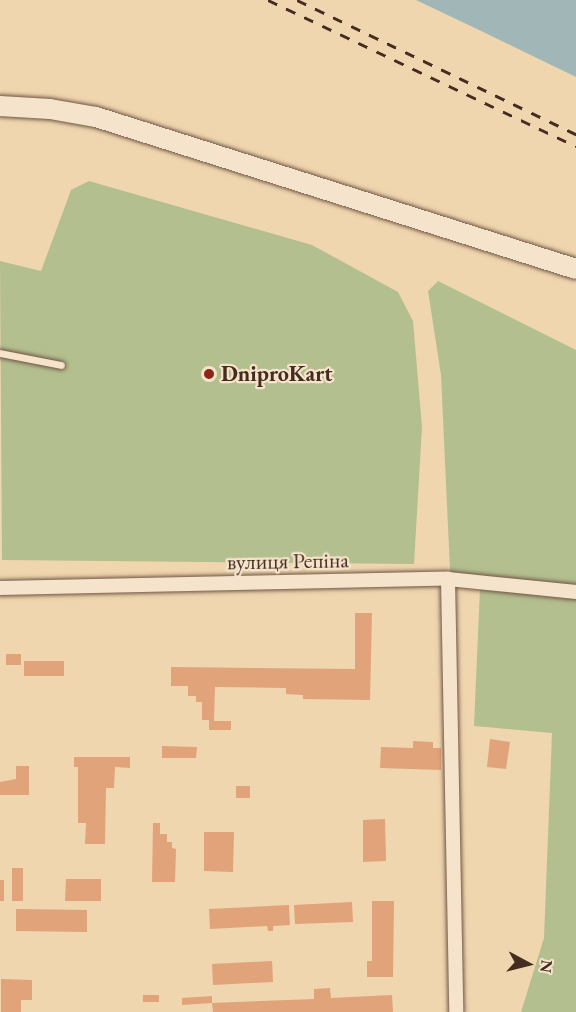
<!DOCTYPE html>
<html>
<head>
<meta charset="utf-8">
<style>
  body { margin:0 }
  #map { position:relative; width:576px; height:1012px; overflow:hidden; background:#efd6af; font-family:"EB Garamond",serif }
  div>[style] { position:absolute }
  .green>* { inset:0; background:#b4bf8f }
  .water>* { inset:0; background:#a0b6b7 }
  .building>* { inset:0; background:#e1a37a }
  .roads { filter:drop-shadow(0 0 2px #705644) drop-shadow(0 0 2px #705644) }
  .service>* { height:7px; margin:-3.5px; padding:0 3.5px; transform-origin:3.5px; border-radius:3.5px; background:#f5e4cb }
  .minor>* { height:14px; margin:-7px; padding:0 7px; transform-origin:7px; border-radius:7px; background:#f5e4cb }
  .secondary>* { height:20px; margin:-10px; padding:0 10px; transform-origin:10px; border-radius:10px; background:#f5e4cb }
  .rail>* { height:3px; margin-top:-1.5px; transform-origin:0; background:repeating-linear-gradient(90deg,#452c20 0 10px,transparent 0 20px) }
  .dots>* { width:16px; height:16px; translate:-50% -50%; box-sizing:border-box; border:3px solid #f5e4cb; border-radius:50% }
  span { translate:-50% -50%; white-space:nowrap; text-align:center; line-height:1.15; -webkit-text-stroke:4.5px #f5e4cb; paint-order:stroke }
  .poi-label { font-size:22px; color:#452c20; font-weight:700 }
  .left { translate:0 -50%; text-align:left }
  .street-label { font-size:22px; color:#452c20 }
  .north { position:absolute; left:498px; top:934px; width:60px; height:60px; -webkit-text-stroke:4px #f5e4cb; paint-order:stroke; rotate:97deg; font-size:16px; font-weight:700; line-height:24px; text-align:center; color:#452c20 }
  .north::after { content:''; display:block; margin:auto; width:21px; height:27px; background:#452c20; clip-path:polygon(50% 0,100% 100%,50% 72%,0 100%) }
</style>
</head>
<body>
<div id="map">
  <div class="green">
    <i style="clip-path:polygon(89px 181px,312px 245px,398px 292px,413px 321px,422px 427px,414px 564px,2px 560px,0 261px,41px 271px,71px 190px)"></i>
    <i style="clip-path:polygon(438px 281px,576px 350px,576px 587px,454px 574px,450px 570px,441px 375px,428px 291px)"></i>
    <i style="clip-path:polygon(480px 588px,576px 597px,576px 1012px,521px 1012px,544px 938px,552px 733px,474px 726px)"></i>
  </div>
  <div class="water">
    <i style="clip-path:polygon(416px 0,576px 0,576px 77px,477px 29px)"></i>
  </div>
  <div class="building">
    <i style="clip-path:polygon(355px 613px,372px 613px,370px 700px,303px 699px,303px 695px,286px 694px,286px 688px,215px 687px,214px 721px,231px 721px,231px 730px,209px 730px,209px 720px,202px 720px,202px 702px,196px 702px,196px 696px,188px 696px,188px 686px,171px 686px,171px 667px,355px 669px)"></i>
    <i style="clip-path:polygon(6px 654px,21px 654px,21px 665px,6px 665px)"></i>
    <i style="clip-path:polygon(24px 661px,64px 661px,64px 676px,24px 676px)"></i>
    <i style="clip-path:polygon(490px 739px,510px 742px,506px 769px,487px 767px)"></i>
    <i style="clip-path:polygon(413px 741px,433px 742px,433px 748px,441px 748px,441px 770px,380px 768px,381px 747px,413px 748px)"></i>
    <i style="clip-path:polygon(162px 746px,197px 747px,196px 758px,162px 758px)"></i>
    <i style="clip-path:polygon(74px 757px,130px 757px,130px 768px,115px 767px,114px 788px,106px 788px,105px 844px,85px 844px,86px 823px,78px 823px,78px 767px,74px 767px)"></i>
    <i style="clip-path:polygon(16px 766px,29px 766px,29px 795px,0 795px,0 782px,16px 779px)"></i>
    <i style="clip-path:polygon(236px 786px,250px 786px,250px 798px,236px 798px)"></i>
    <i style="clip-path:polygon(385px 819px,386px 861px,363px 862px,363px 820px)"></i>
    <i style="clip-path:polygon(153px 823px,160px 823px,160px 834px,167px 834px,167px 842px,172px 842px,172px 848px,176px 849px,175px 882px,152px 882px)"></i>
    <i style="clip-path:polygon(204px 832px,234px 832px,233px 872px,204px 871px)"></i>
    <i style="clip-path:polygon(12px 868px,23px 868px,23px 901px,12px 901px)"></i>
    <i style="clip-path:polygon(66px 879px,101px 879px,101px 901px,65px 901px)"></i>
    <i style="clip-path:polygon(0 880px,4px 880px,4px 901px,0 901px)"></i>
    <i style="clip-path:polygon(372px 901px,394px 901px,393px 977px,367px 977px,367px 961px,372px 961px)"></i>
    <i style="clip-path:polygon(352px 902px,353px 922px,295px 924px,294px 905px)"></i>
    <i style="clip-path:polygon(289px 905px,290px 925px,273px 926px,273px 931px,268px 931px,267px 926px,210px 929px,209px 909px)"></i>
    <i style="clip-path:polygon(16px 909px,87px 910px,87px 932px,16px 931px)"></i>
    <i style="clip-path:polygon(272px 961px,273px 982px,213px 985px,212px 964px)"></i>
    <i style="clip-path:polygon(1px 979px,32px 980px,32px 1000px,21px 1000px,21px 1012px,1px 1012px)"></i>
    <i style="clip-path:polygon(330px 988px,331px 998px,392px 995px,393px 1012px,213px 1012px,212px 1003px,182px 1005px,182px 998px,212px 996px,212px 1003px,314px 999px,314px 989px)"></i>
    <i style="clip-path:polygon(143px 995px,159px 995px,159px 1002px,143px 1002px)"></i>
  </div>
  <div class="roads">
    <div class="service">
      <i style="left:0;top:353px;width:62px;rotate:11.1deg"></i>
    </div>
    <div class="minor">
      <i style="left:448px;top:579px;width:433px;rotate:88.9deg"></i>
      <i style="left:0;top:588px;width:448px;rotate:-1.2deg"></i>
      <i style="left:448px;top:579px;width:129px;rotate:5.8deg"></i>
    </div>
    <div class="secondary">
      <i style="left:0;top:106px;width:50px;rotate:3.4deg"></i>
      <i style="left:50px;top:109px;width:47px;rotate:9.9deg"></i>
      <i style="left:96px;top:117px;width:503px;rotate:17.57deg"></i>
    </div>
  </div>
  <div class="rail">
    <i style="left:268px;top:0;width:341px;rotate:25.4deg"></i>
    <i style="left:297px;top:0;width:310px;rotate:25.7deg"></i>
  </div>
  <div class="dots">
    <i style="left:209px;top:374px;background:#8f2418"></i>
  </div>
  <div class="poi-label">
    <span class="left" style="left:221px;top:374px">DniproKart</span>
  </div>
  <div class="street-label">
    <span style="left:288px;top:561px;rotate:-1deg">вулиця Репіна</span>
  </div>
  <div class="north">N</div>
</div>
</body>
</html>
